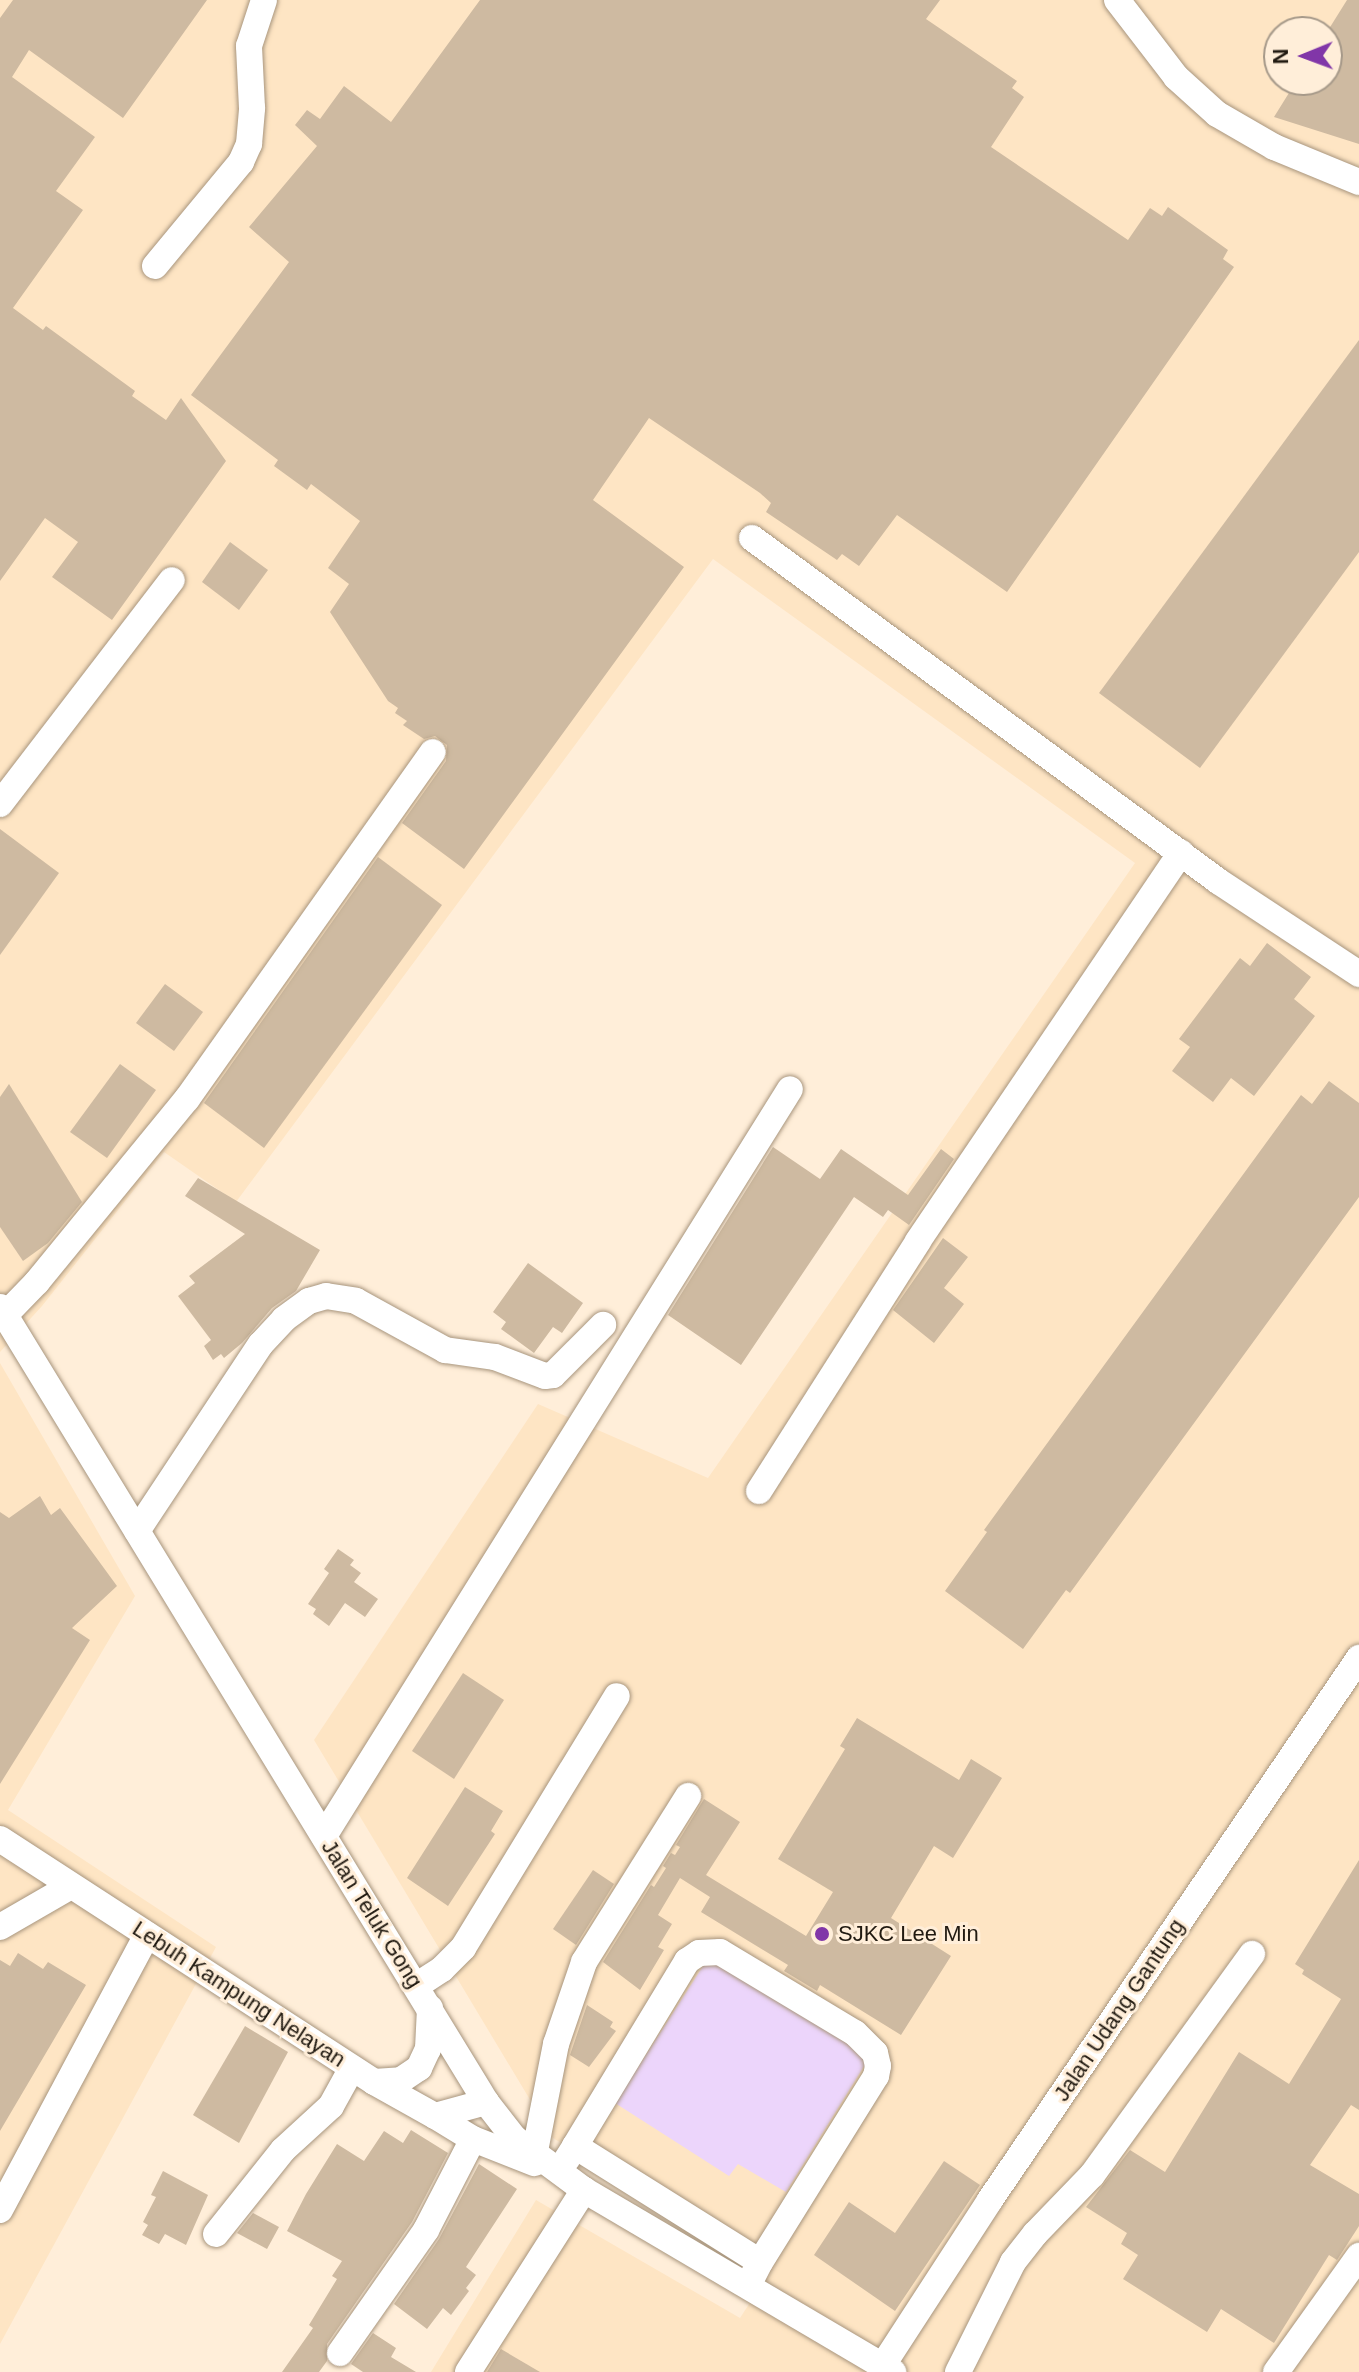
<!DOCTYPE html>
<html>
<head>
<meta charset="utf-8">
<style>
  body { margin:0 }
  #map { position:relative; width:1359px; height:2372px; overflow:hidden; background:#ffeed9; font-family:Arial,sans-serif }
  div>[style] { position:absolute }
  .built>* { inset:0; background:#fee5c4 }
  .green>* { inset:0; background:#ecd5fb }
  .building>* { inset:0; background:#cebaa1 }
  .roads { filter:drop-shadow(0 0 2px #a8957d) drop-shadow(0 0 2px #a8957d) }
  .minor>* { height:26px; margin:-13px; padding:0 13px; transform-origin:13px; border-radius:13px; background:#fff }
  .dots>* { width:22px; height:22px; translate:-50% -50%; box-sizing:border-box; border:4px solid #ffeed9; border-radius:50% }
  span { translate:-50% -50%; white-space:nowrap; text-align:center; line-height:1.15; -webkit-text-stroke:6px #ffeed9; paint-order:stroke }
  .street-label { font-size:22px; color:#211a11 }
  .poi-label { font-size:22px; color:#211a11 }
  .left { translate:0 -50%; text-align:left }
  .north { position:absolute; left:1263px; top:16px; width:80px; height:80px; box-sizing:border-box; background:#ffeed9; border:2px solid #a69989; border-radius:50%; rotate:269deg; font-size:22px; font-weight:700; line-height:32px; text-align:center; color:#211a11 }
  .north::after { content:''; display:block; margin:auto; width:28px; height:36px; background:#8136a8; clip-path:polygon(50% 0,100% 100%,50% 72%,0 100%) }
</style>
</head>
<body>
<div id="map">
  <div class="built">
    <i style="clip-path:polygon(evenodd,0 0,1359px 0,1359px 2372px,431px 2372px,536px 2200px,740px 2318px,770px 2272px,553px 2138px,314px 1740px,538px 1404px,708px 1478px,1135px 863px,713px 559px,236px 1202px,164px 1152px,42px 1306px,0 1352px,0 0,1279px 32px,1327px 32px,1327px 80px,1279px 80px,1279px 32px)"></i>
    <i style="clip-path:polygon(0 1363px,135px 1596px,8px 1810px,216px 1947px,0 2344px)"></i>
  </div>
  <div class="green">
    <i style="clip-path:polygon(722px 1961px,861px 2047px,866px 2063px,786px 2192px,738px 2164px,729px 2176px,615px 2103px,705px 1963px)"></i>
  </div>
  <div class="building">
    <i style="clip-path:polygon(13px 0,207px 0,123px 118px,29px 50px,12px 77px,95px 137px,56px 191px,83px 210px,13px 308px,43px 330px,46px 326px,135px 391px,132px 396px,166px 420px,181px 398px,226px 461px,112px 620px,52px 577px,78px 542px,45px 518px,0 581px,0 18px)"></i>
    <i style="clip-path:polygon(480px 0,940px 0,926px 19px,1017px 81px,1012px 88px,1024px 97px,991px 147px,1128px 240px,1150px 208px,1162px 216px,1168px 207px,1228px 250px,1223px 259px,1234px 267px,1007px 592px,897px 515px,859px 566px,842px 554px,837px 560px,766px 512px,771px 503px,760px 493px,649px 418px,593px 500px,684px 567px,464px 869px,402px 823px,446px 761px,447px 745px,435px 736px,424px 739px,403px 725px,407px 721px,395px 713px,398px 708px,388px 701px,330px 612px,349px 584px,328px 568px,360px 521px,311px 484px,307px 490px,274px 466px,278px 460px,191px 395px,289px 262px,249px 227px,317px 146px,295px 125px,307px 110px,320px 119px,344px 86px,391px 122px)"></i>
    <i style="clip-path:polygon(1347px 0,1359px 0,1359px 144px,1274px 117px,1297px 80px,1327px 80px,1327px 32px)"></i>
    <i style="clip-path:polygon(1359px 340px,1359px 552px,1200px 768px,1099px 693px)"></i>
    <i style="clip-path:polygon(230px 542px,268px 570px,239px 610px,202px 582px)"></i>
    <i style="clip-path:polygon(0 829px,59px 873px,0 955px)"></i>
    <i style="clip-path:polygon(378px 857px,442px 905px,264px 1148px,204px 1103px)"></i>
    <i style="clip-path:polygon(1267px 943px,1311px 977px,1294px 999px,1315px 1016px,1254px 1096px,1231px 1078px,1213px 1102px,1172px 1071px,1190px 1047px,1179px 1039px,1240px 958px,1250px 966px)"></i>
    <i style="clip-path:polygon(165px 984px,203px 1012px,174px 1051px,136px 1023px)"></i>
    <i style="clip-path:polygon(120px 1064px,156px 1090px,107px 1158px,70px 1132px)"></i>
    <i style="clip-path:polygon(1329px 1081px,1359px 1103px,1359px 1197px,1070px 1593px,1066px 1590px,1023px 1649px,945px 1591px,987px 1532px,984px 1530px,1301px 1095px,1312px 1104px)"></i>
    <i style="clip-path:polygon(9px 1084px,82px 1202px,48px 1243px,23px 1261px,0 1227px,0 1097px)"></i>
    <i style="clip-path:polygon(773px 1147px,820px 1179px,841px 1149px,908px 1195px,941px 1149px,954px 1159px,909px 1225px,888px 1210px,883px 1217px,854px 1197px,741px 1365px,668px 1315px)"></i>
    <i style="clip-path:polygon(198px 1178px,320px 1250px,296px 1291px,272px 1308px,242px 1343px,224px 1358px,221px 1354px,213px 1360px,204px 1346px,211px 1340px,178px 1296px,195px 1283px,189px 1276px,245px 1234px,185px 1196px)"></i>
    <i style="clip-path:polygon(943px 1238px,968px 1257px,944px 1288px,964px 1304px,934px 1343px,893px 1310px)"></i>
    <i style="clip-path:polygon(528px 1263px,583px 1303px,562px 1333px,553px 1327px,534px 1353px,501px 1329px,506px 1322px,493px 1312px)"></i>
    <i style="clip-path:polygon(40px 1496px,51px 1515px,60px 1508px,117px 1586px,72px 1628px,90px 1640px,0 1784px,0 1512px,9px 1518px)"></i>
    <i style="clip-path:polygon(338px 1549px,354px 1560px,350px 1565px,361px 1573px,354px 1582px,378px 1599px,365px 1617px,345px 1603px,329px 1626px,313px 1614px,316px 1609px,308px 1604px,329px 1573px,324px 1569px)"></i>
    <i style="clip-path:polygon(463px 1673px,504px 1700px,454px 1779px,412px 1751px)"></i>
    <i style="clip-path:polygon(857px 1718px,959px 1780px,971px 1759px,1002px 1778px,953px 1858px,934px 1846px,891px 1918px,951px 1956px,901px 2035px,820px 1985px,817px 1991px,784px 1971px,788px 1965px,701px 1912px,710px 1897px,680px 1878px,658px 1915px,672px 1924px,658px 1947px,664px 1950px,640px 1990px,603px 1962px,651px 1885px,654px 1887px,666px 1868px,663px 1866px,671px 1853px,675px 1855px,680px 1847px,676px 1845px,704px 1799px,740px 1822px,706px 1875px,806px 1936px,833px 1892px,778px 1859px,845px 1749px,840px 1746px)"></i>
    <i style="clip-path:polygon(465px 1787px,503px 1811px,491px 1831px,495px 1834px,448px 1906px,407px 1878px)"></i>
    <i style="clip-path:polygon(1359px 1860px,1359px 2110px,1351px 2105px,1310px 2165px,1359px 2194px,1359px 2226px,1337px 2260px,1329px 2255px,1274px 2343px,1221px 2309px,1207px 2332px,1123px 2279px,1138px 2255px,1121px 2244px,1127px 2233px,1086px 2207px,1130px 2150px,1165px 2172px,1239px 2052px,1289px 2084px,1341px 1999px,1302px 1974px,1304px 1970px,1295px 1964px)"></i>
    <i style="clip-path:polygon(593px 1870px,614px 1884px,576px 1945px,553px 1929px)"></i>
    <i style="clip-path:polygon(18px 1953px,43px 1969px,48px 1962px,86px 1985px,0 2131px,0 1960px,10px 1966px)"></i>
    <i style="clip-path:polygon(587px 2005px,613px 2022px,610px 2027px,616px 2031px,589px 2067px,570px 2055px)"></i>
    <i style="clip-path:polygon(245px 2026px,288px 2052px,239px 2143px,193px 2115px)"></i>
    <i style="clip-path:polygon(411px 2130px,448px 2153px,412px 2222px,327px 2344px,327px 2361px,319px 2372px,282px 2372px,313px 2328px,309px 2325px,337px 2279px,332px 2276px,342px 2261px,287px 2231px,306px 2194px,337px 2144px,364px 2161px,384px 2131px,403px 2143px)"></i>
    <i style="clip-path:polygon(944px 2161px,980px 2185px,895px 2311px,814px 2255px,849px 2202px,895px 2233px)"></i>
    <i style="clip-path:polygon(479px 2164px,517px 2189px,466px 2267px,476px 2275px,466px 2288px,469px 2291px,451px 2315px,443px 2308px,427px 2329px,394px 2304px,439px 2239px)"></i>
    <i style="clip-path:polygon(163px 2171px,208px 2195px,186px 2245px,165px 2234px,159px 2244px,142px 2235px,148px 2225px,143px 2222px,156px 2197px,151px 2195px)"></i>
    <i style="clip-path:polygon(253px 2213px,279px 2227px,267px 2249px,237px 2233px)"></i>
    <i style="clip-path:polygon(373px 2333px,396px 2348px,391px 2357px,416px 2372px,363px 2372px,351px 2364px)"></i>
    <i style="clip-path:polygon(501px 2349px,540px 2372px,487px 2372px)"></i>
  </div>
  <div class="roads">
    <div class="minor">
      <i style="left:1117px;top:0;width:97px;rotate:52.5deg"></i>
      <i style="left:1176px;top:77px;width:55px;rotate:42.1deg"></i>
      <i style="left:1217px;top:114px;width:66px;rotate:30.1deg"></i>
      <i style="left:1274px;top:147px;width:92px;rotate:22.4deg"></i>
      <i style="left:155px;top:266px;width:135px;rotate:-50.4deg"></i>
      <i style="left:241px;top:162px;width:20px;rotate:-66deg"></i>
      <i style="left:249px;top:144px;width:36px;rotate:-85deg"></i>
      <i style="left:252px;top:108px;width:62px;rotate:-92.8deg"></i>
      <i style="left:249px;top:46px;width:48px;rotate:-71.9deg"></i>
      <i style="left:752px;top:538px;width:579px;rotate:36.35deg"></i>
      <i style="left:1218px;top:881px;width:169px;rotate:33.4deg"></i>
      <i style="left:0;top:804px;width:282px;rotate:-52.5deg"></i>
      <i style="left:0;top:1307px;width:932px;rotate:58.56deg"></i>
      <i style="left:486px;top:2102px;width:46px;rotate:52.1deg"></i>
      <i style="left:514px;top:2138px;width:87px;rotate:36.6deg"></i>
      <i style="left:584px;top:2190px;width:359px;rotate:30.5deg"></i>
      <i style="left:5px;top:1315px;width:46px;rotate:-45.9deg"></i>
      <i style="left:37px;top:1282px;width:237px;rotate:-50.7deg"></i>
      <i style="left:187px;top:1099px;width:425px;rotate:-54.7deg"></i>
      <i style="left:759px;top:1491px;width:296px;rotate:-57.5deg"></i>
      <i style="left:918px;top:1241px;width:469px;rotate:-55.9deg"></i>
      <i style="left:137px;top:1531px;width:224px;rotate:-56.5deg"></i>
      <i style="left:261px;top:1344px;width:34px;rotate:-47deg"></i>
      <i style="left:284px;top:1319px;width:31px;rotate:-36deg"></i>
      <i style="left:309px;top:1301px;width:18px;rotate:-16deg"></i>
      <i style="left:326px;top:1296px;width:30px;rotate:9deg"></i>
      <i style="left:356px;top:1301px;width:102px;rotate:28.8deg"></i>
      <i style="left:445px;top:1350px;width:50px;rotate:8deg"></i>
      <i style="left:495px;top:1357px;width:53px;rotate:20.8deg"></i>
      <i style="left:545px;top:1376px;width:8px;rotate:-7deg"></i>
      <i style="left:553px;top:1375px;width:71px;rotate:-45deg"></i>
      <i style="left:324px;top:1836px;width:880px;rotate:-58.04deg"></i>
      <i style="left:0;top:1839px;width:446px;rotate:33deg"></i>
      <i style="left:374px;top:2082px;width:70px;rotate:29.1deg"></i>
      <i style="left:435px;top:2116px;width:53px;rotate:-15.4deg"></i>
      <i style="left:0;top:1927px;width:82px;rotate:-30deg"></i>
      <i style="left:416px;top:1986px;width:31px;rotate:-33deg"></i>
      <i style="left:442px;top:1969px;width:30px;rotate:-45deg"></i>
      <i style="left:463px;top:1948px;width:295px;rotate:-58.6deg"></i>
      <i style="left:374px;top:2082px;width:27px;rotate:-4deg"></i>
      <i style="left:401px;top:2080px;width:22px;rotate:-34deg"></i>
      <i style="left:419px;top:2068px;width:21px;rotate:-65deg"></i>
      <i style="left:428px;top:2049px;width:41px;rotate:-87.2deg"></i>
      <i style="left:435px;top:2116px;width:44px;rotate:31.2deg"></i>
      <i style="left:473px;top:2139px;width:66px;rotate:21.5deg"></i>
      <i style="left:575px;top:2146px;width:216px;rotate:-58.8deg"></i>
      <i style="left:687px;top:1961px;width:14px;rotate:-34deg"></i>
      <i style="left:699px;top:1953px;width:21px;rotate:-3deg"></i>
      <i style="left:720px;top:1952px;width:157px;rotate:31deg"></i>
      <i style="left:855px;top:2033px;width:28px;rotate:45deg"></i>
      <i style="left:875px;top:2053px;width:13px;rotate:77deg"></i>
      <i style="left:878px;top:2066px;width:10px;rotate:101deg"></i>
      <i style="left:876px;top:2076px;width:219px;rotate:121.9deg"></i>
      <i style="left:534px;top:2156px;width:114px;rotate:-78.9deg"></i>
      <i style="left:556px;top:2044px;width:87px;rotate:-71.1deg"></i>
      <i style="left:584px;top:1962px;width:196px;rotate:-57.9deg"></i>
      <i style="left:567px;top:2159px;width:15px;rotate:-58deg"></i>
      <i style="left:575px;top:2146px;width:218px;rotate:32.1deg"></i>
      <i style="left:760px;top:2262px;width:16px;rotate:117deg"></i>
      <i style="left:0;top:2210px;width:312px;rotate:-61.9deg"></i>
      <i style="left:216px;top:2234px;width:107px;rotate:-51.4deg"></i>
      <i style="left:283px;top:2150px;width:65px;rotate:-42.5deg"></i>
      <i style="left:331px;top:2106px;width:43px;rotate:-61.1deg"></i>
      <i style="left:340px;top:2353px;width:150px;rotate:-55deg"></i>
      <i style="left:426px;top:2230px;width:102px;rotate:-62.7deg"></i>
      <i style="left:883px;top:2365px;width:197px;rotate:-57deg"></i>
      <i style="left:990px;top:2200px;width:656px;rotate:-55.75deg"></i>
      <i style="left:468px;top:2372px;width:216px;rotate:-57.5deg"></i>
      <i style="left:958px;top:2372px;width:123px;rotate:-63.4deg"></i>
      <i style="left:1013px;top:2262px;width:36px;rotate:-52deg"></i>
      <i style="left:1035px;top:2234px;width:82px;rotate:-46deg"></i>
      <i style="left:1092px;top:2175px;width:273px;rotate:-54.1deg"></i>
      <i style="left:1276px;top:2372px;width:143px;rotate:-54.4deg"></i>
    </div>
  </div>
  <div class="dots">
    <i style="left:822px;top:1934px;background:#8136a8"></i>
  </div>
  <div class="street-label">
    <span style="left:372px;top:1914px;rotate:58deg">Jalan Teluk Gong</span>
    <span style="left:239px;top:1994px;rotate:33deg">Lebuh Kampung Nelayan</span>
    <span style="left:1119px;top:2010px;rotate:-56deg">Jalan Udang Gantung</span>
  </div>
  <div class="poi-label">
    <span class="left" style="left:838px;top:1934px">SJKC Lee Min</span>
  </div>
  <div class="north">N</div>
</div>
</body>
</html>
